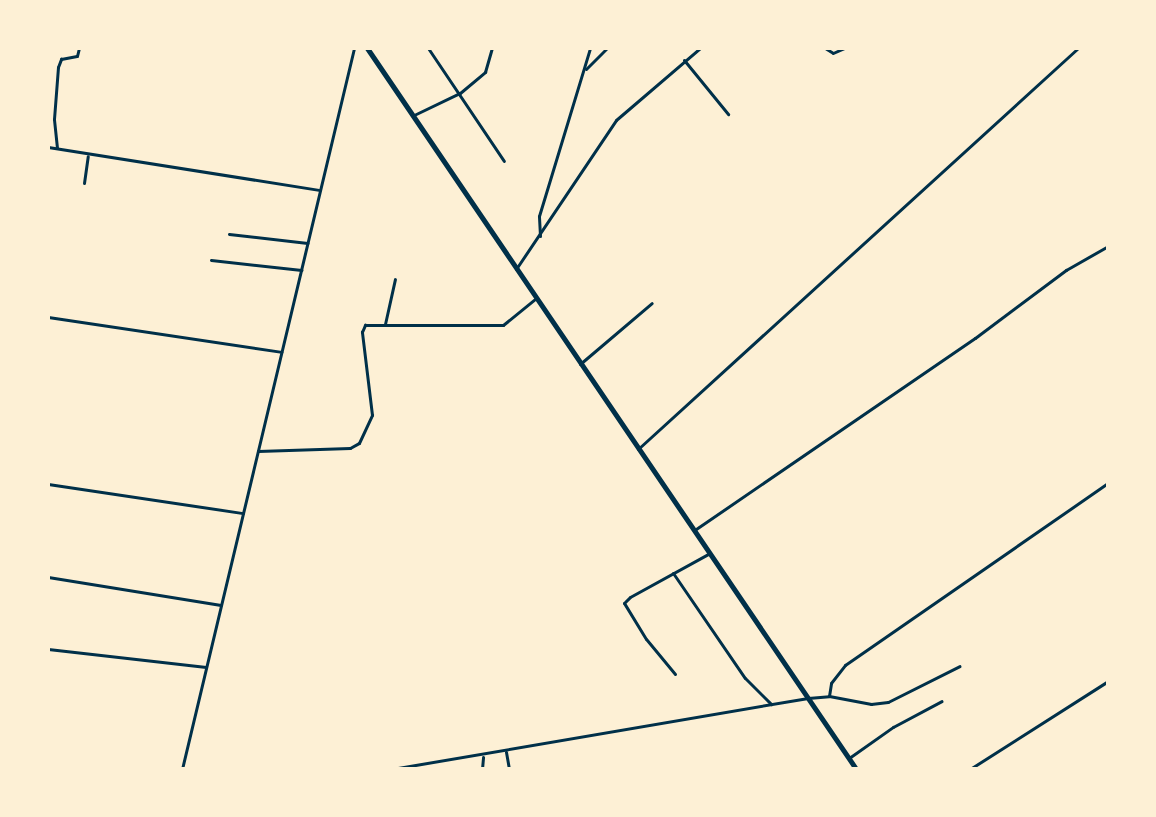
<!DOCTYPE html>
<html>
<head>
<meta charset="utf-8">
<style>
  body { margin:0 }
  #map { position:relative; width:1156px; height:817px; overflow:hidden; background:#fdf0d5; font-family:"Source Sans 3",sans-serif }
  div>[style] { position:absolute }
  .minor>* { height:3px; margin:-1.5px; padding:0 1.5px; transform-origin:1.5px; border-radius:1.5px; background:#003049 }
  .trunk>* { height:5px; margin:-2.5px; padding:0 2.5px; transform-origin:2.5px; border-radius:2.5px; background:#003049 }
  span { translate:-50% -50%; white-space:nowrap; text-align:center; line-height:1.15; -webkit-text-stroke:6px #fdf0d5; paint-order:stroke }
  .frame { position:absolute; inset:0; border:50px solid #fdf0d5; pointer-events:none }
</style>
</head>
<body>
<div id="map">
  <div class="minor">
    <i style="left:428px;top:48px;width:136px;rotate:56.1deg"></i>
    <i style="left:825px;top:48px;width:9px;rotate:32deg"></i>
    <i style="left:833px;top:53px;width:12px;rotate:-24deg"></i>
    <i style="left:684px;top:60px;width:70px;rotate:50.8deg"></i>
    <i style="left:586px;top:69px;width:30px;rotate:-45deg"></i>
    <i style="left:414px;top:115px;width:51px;rotate:-25.6deg"></i>
    <i style="left:460px;top:93px;width:33px;rotate:-40deg"></i>
    <i style="left:485px;top:72px;width:25px;rotate:-74deg"></i>
    <i style="left:48px;top:147px;width:274px;rotate:9deg"></i>
    <i style="left:57px;top:148px;width:29px;rotate:-96deg"></i>
    <i style="left:54px;top:119px;width:52px;rotate:-85.6deg"></i>
    <i style="left:58px;top:67px;width:9px;rotate:-69deg"></i>
    <i style="left:61px;top:59px;width:16px;rotate:-11deg"></i>
    <i style="left:77px;top:56px;width:8px;rotate:-76deg"></i>
    <i style="left:84px;top:183px;width:27px;rotate:-82deg"></i>
    <i style="left:229px;top:234px;width:79px;rotate:6.6deg"></i>
    <i style="left:540px;top:236px;width:20px;rotate:-93deg"></i>
    <i style="left:539px;top:216px;width:176px;rotate:-73.1deg"></i>
    <i style="left:211px;top:260px;width:91px;rotate:6.3deg"></i>
    <i style="left:516px;top:269px;width:179px;rotate:-56.1deg"></i>
    <i style="left:616px;top:120px;width:111px;rotate:-40.6deg"></i>
    <i style="left:48px;top:317px;width:236px;rotate:8.5deg"></i>
    <i style="left:385px;top:324px;width:46px;rotate:-77.5deg"></i>
    <i style="left:580px;top:364px;width:94px;rotate:-40.3deg"></i>
    <i style="left:638px;top:449px;width:595px;rotate:-42.34deg"></i>
    <i style="left:258px;top:451px;width:92px;rotate:-1.9deg"></i>
    <i style="left:350px;top:448px;width:10px;rotate:-29deg"></i>
    <i style="left:359px;top:443px;width:31px;rotate:-65deg"></i>
    <i style="left:372px;top:415px;width:84px;rotate:-96.9deg"></i>
    <i style="left:362px;top:332px;width:8px;rotate:-67deg"></i>
    <i style="left:365px;top:325px;width:138px"></i>
    <i style="left:503px;top:325px;width:41px;rotate:-39.1deg"></i>
    <i style="left:48px;top:484px;width:197px;rotate:8.5deg"></i>
    <i style="left:696px;top:529px;width:338px;rotate:-34.4deg"></i>
    <i style="left:975px;top:338px;width:114px;rotate:-36.8deg"></i>
    <i style="left:1066px;top:270px;width:48px;rotate:-29.7deg"></i>
    <i style="left:673px;top:573px;width:127px;rotate:55.6deg"></i>
    <i style="left:745px;top:678px;width:37px;rotate:45deg"></i>
    <i style="left:48px;top:577px;width:175px;rotate:9.2deg"></i>
    <i style="left:48px;top:649px;width:159px;rotate:6.5deg"></i>
    <i style="left:675px;top:674px;width:45px;rotate:-129.6deg"></i>
    <i style="left:646px;top:639px;width:42px;rotate:-121.4deg"></i>
    <i style="left:624px;top:603px;width:8px;rotate:-45deg"></i>
    <i style="left:630px;top:597px;width:91px;rotate:-28.8deg"></i>
    <i style="left:829px;top:696px;width:13px;rotate:-81deg"></i>
    <i style="left:831px;top:683px;width:23px;rotate:-52deg"></i>
    <i style="left:845px;top:665px;width:320px;rotate:-34.7deg"></i>
    <i style="left:506px;top:752px;width:17px;rotate:80deg"></i>
    <i style="left:849px;top:758px;width:54px;rotate:-35.2deg"></i>
    <i style="left:893px;top:727px;width:55px;rotate:-28deg"></i>
    <i style="left:182px;top:769px;width:741px;rotate:-76.58deg"></i>
    <i style="left:392px;top:769px;width:422px;rotate:-9.7deg"></i>
    <i style="left:808px;top:698px;width:21px;rotate:-5deg"></i>
    <i style="left:829px;top:696px;width:43px;rotate:10.8deg"></i>
    <i style="left:871px;top:704px;width:17px;rotate:-7deg"></i>
    <i style="left:888px;top:702px;width:80px;rotate:-26.6deg"></i>
    <i style="left:482px;top:769px;width:12px;rotate:-85deg"></i>
    <i style="left:970px;top:769px;width:164px;rotate:-32.5deg"></i>
  </div>
  <div class="trunk">
    <i style="left:367px;top:48px;width:871px;rotate:55.85deg"></i>
  </div>
  <div class="frame"></div>
</div>
</body>
</html>
